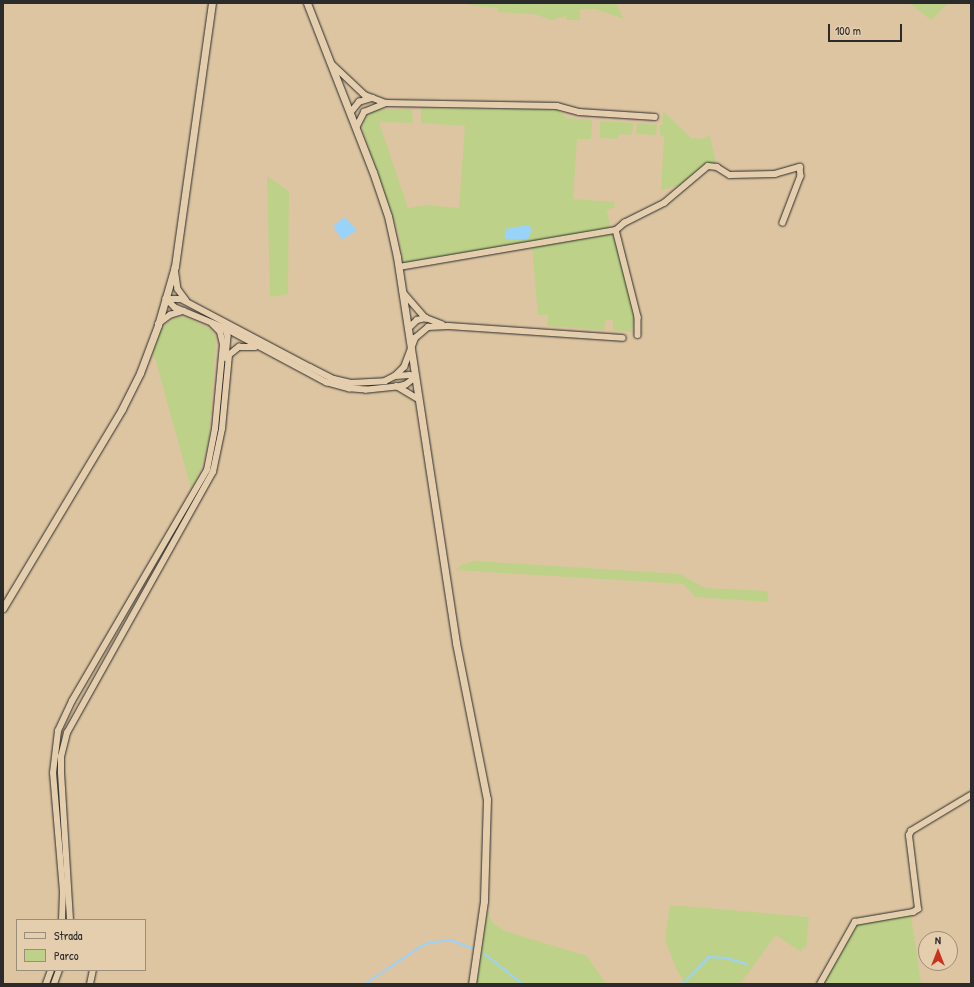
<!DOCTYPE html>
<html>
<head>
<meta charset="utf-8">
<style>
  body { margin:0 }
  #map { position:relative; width:974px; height:987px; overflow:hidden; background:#ddc5a1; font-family:"Patrick Hand",sans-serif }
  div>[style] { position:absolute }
  .green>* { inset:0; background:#bdd288 }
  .water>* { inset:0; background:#9ad3fa }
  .stream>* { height:1.5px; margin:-0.75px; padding:0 0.75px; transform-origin:0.75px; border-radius:0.75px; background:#9ad3fa }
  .roads { filter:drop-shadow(0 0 1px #2b2b2b) drop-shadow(0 0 1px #2b2b2b) }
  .minor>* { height:5.5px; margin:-2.75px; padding:0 2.75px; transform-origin:2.75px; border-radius:2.75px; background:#e4ceae }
  .tertiary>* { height:7px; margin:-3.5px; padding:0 3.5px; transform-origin:3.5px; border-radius:3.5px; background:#e4ceae }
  span { translate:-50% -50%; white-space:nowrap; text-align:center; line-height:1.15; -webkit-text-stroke:3.5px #e4ceae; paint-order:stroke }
  .frame { position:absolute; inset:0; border:4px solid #2b2b2b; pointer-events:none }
  .legend { position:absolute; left:16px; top:919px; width:130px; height:52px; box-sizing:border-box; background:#e4ceae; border:1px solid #9a8d7a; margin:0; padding:5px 7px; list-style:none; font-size:12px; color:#2b2b2b }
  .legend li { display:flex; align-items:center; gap:8px; height:20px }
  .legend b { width:20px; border:1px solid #9a8d7a }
  .north { position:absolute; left:918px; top:931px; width:40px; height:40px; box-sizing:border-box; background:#e4ceae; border:1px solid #9a8d7a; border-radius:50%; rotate:0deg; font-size:11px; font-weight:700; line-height:16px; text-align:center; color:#2b2b2b }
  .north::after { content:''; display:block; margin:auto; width:14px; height:18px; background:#c8321e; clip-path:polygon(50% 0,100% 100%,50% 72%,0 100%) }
  .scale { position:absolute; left:828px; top:24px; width:74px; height:18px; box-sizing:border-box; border:2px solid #2b2b2b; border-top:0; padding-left:5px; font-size:12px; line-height:14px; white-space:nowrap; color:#2b2b2b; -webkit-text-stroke:3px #e4ceae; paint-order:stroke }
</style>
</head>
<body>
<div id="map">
  <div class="green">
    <i style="clip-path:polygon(469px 3px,616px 3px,624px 19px,596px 9px,580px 9px,580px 20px,567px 20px,566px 16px,552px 20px,534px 14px,498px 12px,498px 8px,469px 5px)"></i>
    <i style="clip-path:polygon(909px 3px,948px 3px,931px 20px)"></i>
    <i style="clip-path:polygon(421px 108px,558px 110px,567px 118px,592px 120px,591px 139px,577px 139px,573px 199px,614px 202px,615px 207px,607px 210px,611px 230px,403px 264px,399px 234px,362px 128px,364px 120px,374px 109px,412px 109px,413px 123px,379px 122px,408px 208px,427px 205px,459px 208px,465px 126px,421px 123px)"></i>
    <i style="clip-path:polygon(663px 111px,691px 138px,701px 139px,710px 135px,716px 164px,707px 164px,684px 184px,661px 190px,664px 136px,660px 135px,660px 125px,662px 125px)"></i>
    <i style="clip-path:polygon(600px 121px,633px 123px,632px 135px,619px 134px,618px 139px,600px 138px)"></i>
    <i style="clip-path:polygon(637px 123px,657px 125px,656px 135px,636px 134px)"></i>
    <i style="clip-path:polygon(267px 176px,289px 191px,288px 294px,270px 297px)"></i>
    <i style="clip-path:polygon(614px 234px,634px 310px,635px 319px,631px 332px,613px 330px,613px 320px,606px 319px,604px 330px,547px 326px,548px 315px,538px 315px,532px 247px)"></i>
    <i style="clip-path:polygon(177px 317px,186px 317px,211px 329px,216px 337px,209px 437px,201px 469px,191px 488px,155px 358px,152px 356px,161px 327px)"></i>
    <i style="clip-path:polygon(475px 561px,680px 574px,705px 588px,767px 591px,769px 602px,695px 597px,683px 584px,455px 570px,463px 564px)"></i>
    <i style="clip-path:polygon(670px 905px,809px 917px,806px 949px,803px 947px,801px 952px,776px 935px,740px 984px,685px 984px,676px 968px,665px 940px)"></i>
    <i style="clip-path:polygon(488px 911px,492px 922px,505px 931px,587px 956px,606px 984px,476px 984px)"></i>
    <i style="clip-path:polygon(911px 915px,921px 984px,822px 984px,856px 924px)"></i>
  </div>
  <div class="water">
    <i style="clip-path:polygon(345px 217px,357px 230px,342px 240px,333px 226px)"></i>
    <i style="clip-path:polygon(528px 225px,532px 229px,528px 239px,506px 239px,505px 229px)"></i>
  </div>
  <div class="stream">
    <i style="left:485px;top:954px;width:48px;rotate:38.3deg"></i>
    <i style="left:365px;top:984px;width:66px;rotate:-33.9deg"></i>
    <i style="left:420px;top:947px;width:10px;rotate:-24deg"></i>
    <i style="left:429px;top:943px;width:22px;rotate:-8deg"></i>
    <i style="left:451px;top:940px;width:26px;rotate:21deg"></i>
    <i style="left:683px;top:984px;width:37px;rotate:-46deg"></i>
    <i style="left:709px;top:957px;width:18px;rotate:3deg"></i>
    <i style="left:727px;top:958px;width:21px;rotate:17deg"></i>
  </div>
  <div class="roads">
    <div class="minor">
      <i style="left:331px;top:63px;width:47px;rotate:43.3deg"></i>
      <i style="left:365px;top:95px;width:22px;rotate:21deg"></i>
      <i style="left:351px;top:112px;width:13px;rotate:-51deg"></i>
      <i style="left:359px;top:102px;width:14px;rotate:-17deg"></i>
      <i style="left:356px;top:128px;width:18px;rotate:-63deg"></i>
      <i style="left:364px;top:112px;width:24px;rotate:-22deg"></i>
      <i style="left:386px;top:103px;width:171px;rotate:1deg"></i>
      <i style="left:557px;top:106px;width:23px;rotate:15deg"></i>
      <i style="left:579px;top:112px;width:76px;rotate:3.8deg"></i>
      <i style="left:616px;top:230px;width:90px;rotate:75.8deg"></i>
      <i style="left:638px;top:317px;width:18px;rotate:90deg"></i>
      <i style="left:399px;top:267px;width:220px;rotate:-9.7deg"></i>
      <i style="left:616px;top:230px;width:11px;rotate:-41deg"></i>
      <i style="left:624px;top:223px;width:45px;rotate:-26.6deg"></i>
      <i style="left:664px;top:203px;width:57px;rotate:-40.1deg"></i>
      <i style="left:708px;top:166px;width:9px;rotate:6deg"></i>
      <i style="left:717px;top:167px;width:15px;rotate:32deg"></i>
      <i style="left:730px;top:175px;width:45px;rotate:-1.3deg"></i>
      <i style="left:775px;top:174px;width:26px;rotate:-16deg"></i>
      <i style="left:800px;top:167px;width:9px;rotate:84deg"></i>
      <i style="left:801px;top:176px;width:50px;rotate:111deg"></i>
      <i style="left:175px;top:268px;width:21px;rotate:82deg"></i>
      <i style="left:178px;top:289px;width:14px;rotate:54deg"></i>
      <i style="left:403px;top:292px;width:35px;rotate:49deg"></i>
      <i style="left:426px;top:318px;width:17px;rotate:21deg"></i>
      <i style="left:158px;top:324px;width:15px;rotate:-37deg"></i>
      <i style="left:170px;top:315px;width:14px;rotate:-17deg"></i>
      <i style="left:225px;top:327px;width:9px;rotate:72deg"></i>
      <i style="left:228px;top:336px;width:22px;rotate:95deg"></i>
      <i style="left:409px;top:328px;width:11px;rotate:-45deg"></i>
      <i style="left:417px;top:320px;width:9px;rotate:-13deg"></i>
      <i style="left:395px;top:376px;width:15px;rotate:-4deg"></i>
      <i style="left:410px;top:375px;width:6px;rotate:31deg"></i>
      <i style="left:415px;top:378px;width:11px;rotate:142deg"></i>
      <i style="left:406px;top:385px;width:8px;rotate:166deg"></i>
      <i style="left:419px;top:400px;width:26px;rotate:-149deg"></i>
      <i style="left:397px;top:387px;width:31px;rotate:174deg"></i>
      <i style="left:366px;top:390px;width:16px;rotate:-176deg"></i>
      <i style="left:350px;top:389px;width:24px;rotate:-165deg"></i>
      <i style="left:327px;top:383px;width:115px;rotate:-151.9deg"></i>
      <i style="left:226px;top:329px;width:55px;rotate:-157.6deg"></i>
      <i style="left:175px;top:308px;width:13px;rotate:-135deg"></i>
      <i style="left:166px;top:299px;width:15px"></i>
      <i style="left:181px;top:299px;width:146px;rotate:27.8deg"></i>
      <i style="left:310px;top:367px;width:27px;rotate:27deg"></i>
      <i style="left:334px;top:379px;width:17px;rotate:13deg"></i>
      <i style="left:351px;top:383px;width:34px;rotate:-3deg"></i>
      <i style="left:385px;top:381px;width:11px;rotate:-27deg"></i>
      <i style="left:395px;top:376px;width:13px;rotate:-45deg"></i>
      <i style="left:404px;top:367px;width:31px;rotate:-69deg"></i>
      <i style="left:415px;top:338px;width:17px;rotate:-40deg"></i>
      <i style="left:428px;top:327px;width:20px;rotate:-3deg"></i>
      <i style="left:448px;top:326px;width:175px;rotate:3.9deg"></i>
      <i style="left:62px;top:920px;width:28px;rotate:-88deg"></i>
      <i style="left:63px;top:892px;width:119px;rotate:-94.8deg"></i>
      <i style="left:53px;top:773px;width:42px;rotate:-83.2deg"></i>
      <i style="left:58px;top:731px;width:33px;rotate:-65deg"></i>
      <i style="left:72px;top:701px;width:268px;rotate:-59.7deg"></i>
      <i style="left:207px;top:470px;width:42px;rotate:-79deg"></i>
      <i style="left:215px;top:429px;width:84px;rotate:-84.6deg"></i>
      <i style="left:223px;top:345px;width:13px;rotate:-103deg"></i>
      <i style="left:220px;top:332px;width:10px;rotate:-135deg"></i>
      <i style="left:70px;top:920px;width:147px;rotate:-93.5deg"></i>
      <i style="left:61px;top:773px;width:16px;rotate:-90deg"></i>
      <i style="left:61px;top:757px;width:25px;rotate:-76deg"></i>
      <i style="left:67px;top:733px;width:299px;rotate:-60.8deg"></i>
      <i style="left:213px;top:472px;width:44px;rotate:-78.2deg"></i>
      <i style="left:222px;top:429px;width:74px;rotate:-84.6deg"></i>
      <i style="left:229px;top:355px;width:13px;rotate:-39deg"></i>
      <i style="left:239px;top:347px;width:16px"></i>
      <i style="left:46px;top:984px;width:15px;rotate:-70deg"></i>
      <i style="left:54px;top:984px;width:15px;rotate:-70deg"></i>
      <i style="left:90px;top:984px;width:14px;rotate:-78deg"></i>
      <i style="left:820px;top:984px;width:71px;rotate:-60.6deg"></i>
      <i style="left:855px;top:922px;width:59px;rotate:-9.8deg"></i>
      <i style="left:913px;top:912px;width:6px;rotate:-31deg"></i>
      <i style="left:918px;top:909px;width:74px;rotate:-97deg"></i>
      <i style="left:909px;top:836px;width:5px;rotate:-68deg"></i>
      <i style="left:911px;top:831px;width:70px;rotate:-31deg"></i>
    </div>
    <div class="tertiary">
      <i style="left:307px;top:3px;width:181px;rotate:68.7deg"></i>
      <i style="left:373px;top:172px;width:46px;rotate:71.2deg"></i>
      <i style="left:388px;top:216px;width:42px;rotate:77.6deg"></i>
      <i style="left:397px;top:257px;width:390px;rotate:81.3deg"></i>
      <i style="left:456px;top:643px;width:159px;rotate:78.8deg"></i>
      <i style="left:487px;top:799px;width:102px;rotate:91.7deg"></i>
      <i style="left:484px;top:901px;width:84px;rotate:98.2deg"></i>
      <i style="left:3px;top:608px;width:232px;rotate:-59.1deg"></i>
      <i style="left:122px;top:409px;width:40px;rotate:-63.4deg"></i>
      <i style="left:140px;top:373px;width:51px;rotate:-69.4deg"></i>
      <i style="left:158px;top:325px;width:61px;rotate:-73.9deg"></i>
      <i style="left:175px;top:266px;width:266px;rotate:-82deg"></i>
    </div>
  </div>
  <div class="frame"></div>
  <ul class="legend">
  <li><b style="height:5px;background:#e4ceae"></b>Strada</li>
  <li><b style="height:11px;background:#bdd288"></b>Parco</li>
  </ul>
  <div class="north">N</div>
  <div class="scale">100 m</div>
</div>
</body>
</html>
